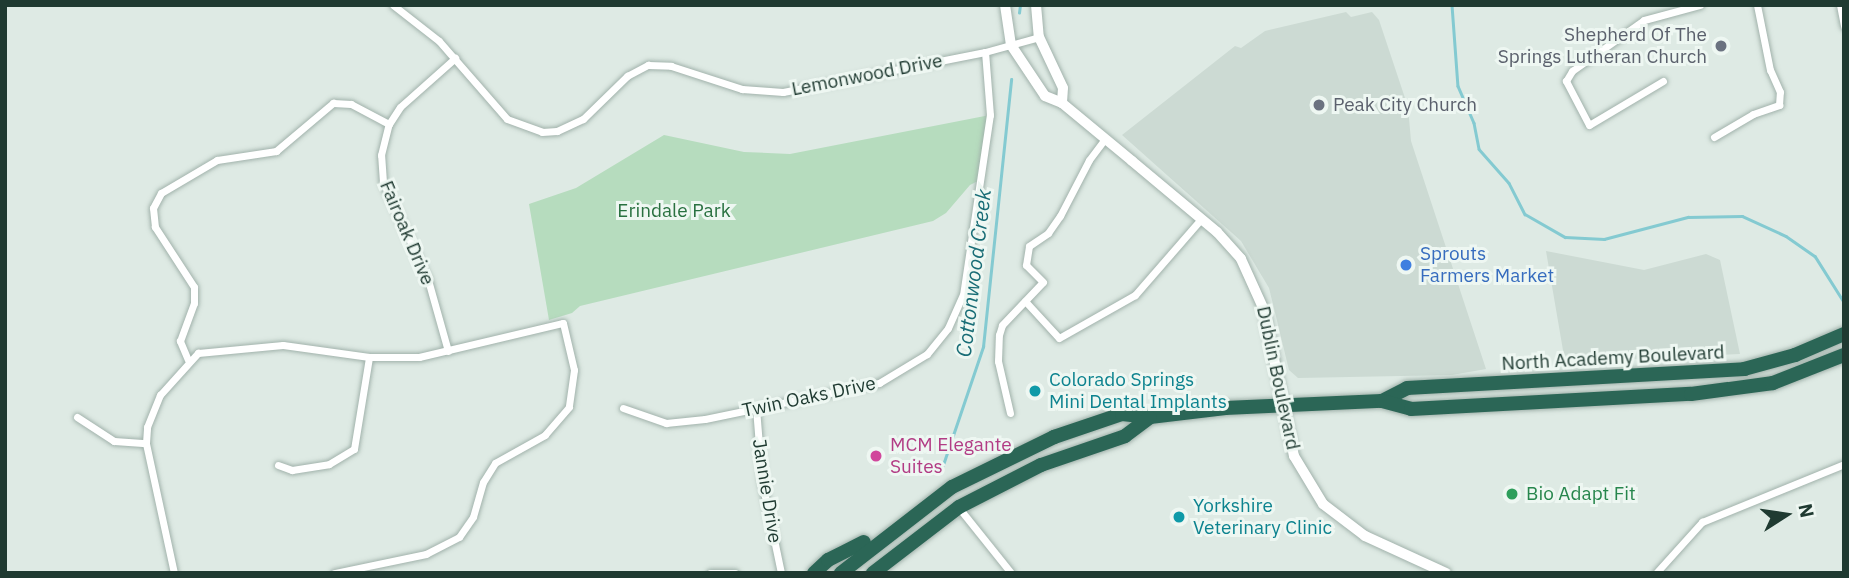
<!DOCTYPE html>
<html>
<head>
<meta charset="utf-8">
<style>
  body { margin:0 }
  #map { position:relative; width:1849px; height:578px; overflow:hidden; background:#deeae4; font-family:"IBM Plex Sans",sans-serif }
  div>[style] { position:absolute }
  .built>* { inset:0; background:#ccdad3 }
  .green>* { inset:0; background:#b6dcbe }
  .stream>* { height:2.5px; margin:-1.25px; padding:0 1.25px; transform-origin:1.25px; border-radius:1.25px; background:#84cad1 }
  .roads { filter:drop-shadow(0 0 2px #a1b2ab) drop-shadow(0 0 2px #a1b2ab) }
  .street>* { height:7px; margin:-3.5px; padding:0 3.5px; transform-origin:3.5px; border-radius:3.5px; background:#fff }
  .secondary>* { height:10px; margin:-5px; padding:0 5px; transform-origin:5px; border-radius:5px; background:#fff }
  .highway>* { height:14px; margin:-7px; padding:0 7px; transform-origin:7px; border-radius:7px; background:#2b6656 }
  .dots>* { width:19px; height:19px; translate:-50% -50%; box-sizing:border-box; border:4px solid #eef7f2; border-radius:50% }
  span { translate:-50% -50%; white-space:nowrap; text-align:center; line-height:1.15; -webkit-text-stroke:6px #eef7f2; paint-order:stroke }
  .worship-label { font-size:19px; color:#5b616d }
  .right { translate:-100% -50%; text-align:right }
  .left { translate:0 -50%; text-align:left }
  .street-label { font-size:19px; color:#1f3a31 }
  .park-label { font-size:19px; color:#297140 }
  .shop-label { font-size:19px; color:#366cbe }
  .culture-label { font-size:19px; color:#0d838f }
  .hotel-label { font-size:19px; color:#b23c85 }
  .leisure-label { font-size:19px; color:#27864d }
  .water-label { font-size:21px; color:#196d76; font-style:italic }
  .frame { position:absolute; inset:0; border:7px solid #1f3a31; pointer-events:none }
  .north { position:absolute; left:1751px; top:480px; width:70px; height:70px; -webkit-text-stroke:5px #eef7f2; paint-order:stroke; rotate:78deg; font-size:19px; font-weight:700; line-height:28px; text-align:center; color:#1f3a31 }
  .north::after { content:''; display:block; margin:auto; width:24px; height:32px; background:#1f3a31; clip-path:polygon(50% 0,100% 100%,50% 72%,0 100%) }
</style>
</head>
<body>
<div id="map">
  <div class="built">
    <i style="clip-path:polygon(1346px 12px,1351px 17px,1372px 12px,1379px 20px,1408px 107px,1411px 141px,1486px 369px,1452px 375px,1298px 378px,1289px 370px,1269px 288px,1241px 241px,1122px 135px,1235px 46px,1241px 48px,1265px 31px)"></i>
    <i style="clip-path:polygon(1546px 251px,1644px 270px,1706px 254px,1720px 260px,1740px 354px,1565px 362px)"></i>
  </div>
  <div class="green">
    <i style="clip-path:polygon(990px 115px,984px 178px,970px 185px,946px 213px,933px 221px,580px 306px,572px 313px,549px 320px,529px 204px,576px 188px,664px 135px,744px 152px,790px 154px)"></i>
  </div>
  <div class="stream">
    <i style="left:1452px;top:5px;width:81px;rotate:85.8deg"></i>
    <i style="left:1458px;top:86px;width:40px;rotate:66.6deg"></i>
    <i style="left:1474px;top:123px;width:26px;rotate:79deg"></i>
    <i style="left:1479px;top:149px;width:45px;rotate:48.6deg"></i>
    <i style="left:1509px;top:183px;width:35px;rotate:63deg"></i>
    <i style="left:1525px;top:214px;width:46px;rotate:29.9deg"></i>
    <i style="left:1565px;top:237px;width:39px;rotate:3deg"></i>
    <i style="left:1604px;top:239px;width:87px;rotate:-14.7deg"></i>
    <i style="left:1688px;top:217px;width:54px;rotate:-1.1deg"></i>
    <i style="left:1742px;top:216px;width:48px;rotate:24.4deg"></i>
    <i style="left:1786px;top:236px;width:35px;rotate:35deg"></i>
    <i style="left:1815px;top:256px;width:54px;rotate:57.8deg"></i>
    <i style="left:1019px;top:13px;width:8px;rotate:-83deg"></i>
    <i style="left:943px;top:465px;width:125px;rotate:-71.3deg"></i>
    <i style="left:983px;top:347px;width:269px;rotate:-84deg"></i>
  </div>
  <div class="roads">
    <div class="street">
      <i style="left:393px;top:5px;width:58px;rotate:38deg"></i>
      <i style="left:439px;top:41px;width:103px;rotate:48.9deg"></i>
      <i style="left:507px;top:119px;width:37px;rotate:20deg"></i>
      <i style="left:542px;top:132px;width:15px;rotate:-4deg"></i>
      <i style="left:557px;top:131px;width:29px;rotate:-25deg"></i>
      <i style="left:583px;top:119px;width:62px;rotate:-44.3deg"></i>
      <i style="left:627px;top:76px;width:24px;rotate:-28deg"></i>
      <i style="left:648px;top:65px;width:23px;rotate:2deg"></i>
      <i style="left:671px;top:66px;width:75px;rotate:17.9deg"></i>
      <i style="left:742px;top:89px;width:41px;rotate:4.2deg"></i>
      <i style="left:783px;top:92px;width:206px;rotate:-11.2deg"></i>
      <i style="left:985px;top:52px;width:56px;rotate:-15.5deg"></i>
      <i style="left:1840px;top:5px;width:21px;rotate:79deg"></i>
      <i style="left:1663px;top:81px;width:86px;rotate:149.3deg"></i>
      <i style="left:1589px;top:125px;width:50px;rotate:-117.6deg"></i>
      <i style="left:1566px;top:81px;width:12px;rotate:-59deg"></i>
      <i style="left:1572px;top:71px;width:88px;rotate:-35.3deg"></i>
      <i style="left:1644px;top:20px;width:58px;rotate:-15deg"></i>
      <i style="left:1714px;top:137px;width:45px;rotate:-30.5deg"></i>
      <i style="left:1753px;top:114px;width:28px;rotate:-19deg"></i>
      <i style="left:1779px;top:105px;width:13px;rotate:-86deg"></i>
      <i style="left:1780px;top:92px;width:24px;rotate:-114deg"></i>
      <i style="left:1770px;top:70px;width:66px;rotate:-101.3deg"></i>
      <i style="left:1025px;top:301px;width:50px;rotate:47.4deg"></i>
      <i style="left:1059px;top:338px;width:87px;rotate:-29.5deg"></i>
      <i style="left:1135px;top:295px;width:101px;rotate:-49deg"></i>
      <i style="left:448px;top:351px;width:74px;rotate:-105.7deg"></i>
      <i style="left:428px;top:280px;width:108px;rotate:-114.7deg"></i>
      <i style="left:383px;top:182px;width:27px;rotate:-94deg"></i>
      <i style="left:381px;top:155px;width:32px;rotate:-76deg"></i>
      <i style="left:389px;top:124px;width:20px;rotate:-57deg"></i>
      <i style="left:400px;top:107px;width:74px;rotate:-41.7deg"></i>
      <i style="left:188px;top:360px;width:21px;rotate:-113deg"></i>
      <i style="left:180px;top:341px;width:40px;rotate:-69.8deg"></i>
      <i style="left:194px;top:303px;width:16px;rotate:-90deg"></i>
      <i style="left:194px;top:287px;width:72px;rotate:-123deg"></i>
      <i style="left:155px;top:227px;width:19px;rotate:-96deg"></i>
      <i style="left:153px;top:208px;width:17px;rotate:-62deg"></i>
      <i style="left:161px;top:193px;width:65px;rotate:-30.5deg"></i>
      <i style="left:217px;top:160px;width:60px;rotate:-8.7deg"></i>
      <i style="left:276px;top:151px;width:75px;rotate:-40.1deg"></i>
      <i style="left:333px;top:103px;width:18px;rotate:3deg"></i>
      <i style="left:351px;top:104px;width:43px;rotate:27.8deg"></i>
      <i style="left:623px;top:408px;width:46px;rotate:19.2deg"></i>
      <i style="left:666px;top:423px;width:39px;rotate:-6deg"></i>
      <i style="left:705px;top:419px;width:178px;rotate:-11.7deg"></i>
      <i style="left:879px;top:383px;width:56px;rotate:-31.1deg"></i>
      <i style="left:927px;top:354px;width:33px;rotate:-51deg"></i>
      <i style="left:948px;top:328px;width:36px;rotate:-66deg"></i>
      <i style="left:963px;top:295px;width:182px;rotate:-81.5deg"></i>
      <i style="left:990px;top:115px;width:63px;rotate:-94.5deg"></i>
      <i style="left:756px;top:408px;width:74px;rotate:85.4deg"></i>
      <i style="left:762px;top:482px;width:93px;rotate:78.2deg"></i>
      <i style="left:1010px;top:413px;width:53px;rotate:-103deg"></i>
      <i style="left:998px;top:361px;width:26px;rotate:-88deg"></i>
      <i style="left:999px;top:335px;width:10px;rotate:-73deg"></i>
      <i style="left:1002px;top:325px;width:59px;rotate:-46.4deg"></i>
      <i style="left:1043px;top:282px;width:24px;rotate:-135deg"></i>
      <i style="left:1026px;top:265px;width:19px;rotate:-81deg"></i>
      <i style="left:1029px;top:246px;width:23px;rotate:-34deg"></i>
      <i style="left:1048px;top:233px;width:21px;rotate:-55deg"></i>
      <i style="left:1060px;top:216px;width:63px;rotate:-62.6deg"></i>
      <i style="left:1089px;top:160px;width:26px;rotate:-53deg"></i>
      <i style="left:77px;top:417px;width:44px;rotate:33deg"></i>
      <i style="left:114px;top:441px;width:32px;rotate:4deg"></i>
      <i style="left:278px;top:465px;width:15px;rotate:20deg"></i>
      <i style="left:292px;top:470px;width:37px;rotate:-9deg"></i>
      <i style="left:329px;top:464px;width:29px;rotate:-31deg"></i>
      <i style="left:354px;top:449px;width:93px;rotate:-80.7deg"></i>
      <i style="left:959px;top:508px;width:83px;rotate:51.3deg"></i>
      <i style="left:174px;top:573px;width:133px;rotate:-102.2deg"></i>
      <i style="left:146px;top:443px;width:16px;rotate:-86deg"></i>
      <i style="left:147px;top:427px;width:35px;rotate:-68deg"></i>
      <i style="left:160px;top:395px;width:57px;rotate:-47.9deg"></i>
      <i style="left:198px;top:353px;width:85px;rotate:-5.4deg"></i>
      <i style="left:283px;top:345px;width:87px;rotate:7.9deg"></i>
      <i style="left:369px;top:357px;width:50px"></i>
      <i style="left:419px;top:357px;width:148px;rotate:-13.3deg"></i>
      <i style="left:563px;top:323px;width:48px;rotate:76.8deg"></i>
      <i style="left:574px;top:370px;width:37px;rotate:98deg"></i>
      <i style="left:569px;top:407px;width:37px;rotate:131deg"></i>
      <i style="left:545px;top:435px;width:57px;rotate:150.8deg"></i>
      <i style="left:495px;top:463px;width:22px;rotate:122deg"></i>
      <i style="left:483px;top:482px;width:36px;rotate:106deg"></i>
      <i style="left:473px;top:517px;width:24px;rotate:125deg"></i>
      <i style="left:459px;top:537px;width:37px;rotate:153deg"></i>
      <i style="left:426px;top:554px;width:94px;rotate:168.3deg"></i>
      <i style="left:710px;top:573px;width:25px"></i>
      <i style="left:1656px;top:573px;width:69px;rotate:-48deg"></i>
      <i style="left:1702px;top:522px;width:153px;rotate:-22.2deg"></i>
    </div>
    <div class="secondary">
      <i style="left:1005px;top:5px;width:40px;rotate:81.5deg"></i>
      <i style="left:1011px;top:45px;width:61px;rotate:56.3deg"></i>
      <i style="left:1045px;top:96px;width:18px;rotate:22deg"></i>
      <i style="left:1062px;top:103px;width:91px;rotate:39.6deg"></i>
      <i style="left:1132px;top:161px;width:111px;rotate:39.9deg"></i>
      <i style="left:1217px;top:232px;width:36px;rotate:48deg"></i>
      <i style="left:1241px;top:259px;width:56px;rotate:65.7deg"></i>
      <i style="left:1264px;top:310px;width:149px;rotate:78.4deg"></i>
      <i style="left:1294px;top:456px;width:56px;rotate:58.9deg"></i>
      <i style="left:1323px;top:504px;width:53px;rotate:37.3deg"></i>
      <i style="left:1365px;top:536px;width:89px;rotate:24.6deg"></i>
      <i style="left:1036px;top:5px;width:32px;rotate:85deg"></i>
      <i style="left:1039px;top:37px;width:56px;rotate:64.8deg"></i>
      <i style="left:1063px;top:88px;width:15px;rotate:94deg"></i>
    </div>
    <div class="highway">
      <i style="left:1382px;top:401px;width:28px;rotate:-27deg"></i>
      <i style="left:1407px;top:388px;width:338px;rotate:-3.2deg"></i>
      <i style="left:1744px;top:369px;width:53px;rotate:-15.4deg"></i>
      <i style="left:1795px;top:355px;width:53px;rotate:-23.2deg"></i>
      <i style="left:814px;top:573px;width:19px;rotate:-43deg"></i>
      <i style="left:828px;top:560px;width:40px;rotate:-26.6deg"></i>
      <i style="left:841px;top:573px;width:140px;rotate:-37.8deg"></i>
      <i style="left:952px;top:487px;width:114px;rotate:-26.1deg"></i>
      <i style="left:1054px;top:437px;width:72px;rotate:-18.7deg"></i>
      <i style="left:1122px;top:414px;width:28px;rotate:6deg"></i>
      <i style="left:1150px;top:417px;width:76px;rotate:-6.8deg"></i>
      <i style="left:1225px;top:408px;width:157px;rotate:-2.6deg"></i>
      <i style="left:1382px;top:401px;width:30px;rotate:15deg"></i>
      <i style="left:1411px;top:409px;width:280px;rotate:-3.1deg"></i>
      <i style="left:1691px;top:394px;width:83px;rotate:-7.6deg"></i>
      <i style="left:1773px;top:383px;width:76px;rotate:-21.5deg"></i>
      <i style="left:873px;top:573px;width:108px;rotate:-37.5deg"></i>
      <i style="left:959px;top:507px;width:92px;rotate:-27.1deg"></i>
      <i style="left:1041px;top:465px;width:89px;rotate:-19deg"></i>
      <i style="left:1125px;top:436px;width:31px;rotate:-37deg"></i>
    </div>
  </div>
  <div class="dots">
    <i style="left:1721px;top:46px;background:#6b7280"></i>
    <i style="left:1319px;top:105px;background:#6b7280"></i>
    <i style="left:1406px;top:265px;background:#3f7fe0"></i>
    <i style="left:1035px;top:391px;background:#0f9aa8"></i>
    <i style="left:876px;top:456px;background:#d1479c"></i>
    <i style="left:1512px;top:494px;background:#2e9e5b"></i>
    <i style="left:1179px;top:517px;background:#0f9aa8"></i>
  </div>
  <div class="worship-label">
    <span class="right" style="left:1707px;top:46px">Shepherd Of The<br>Springs Lutheran Church</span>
    <span class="left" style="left:1333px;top:105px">Peak City Church</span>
  </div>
  <div class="street-label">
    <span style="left:867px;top:75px;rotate:-11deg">Lemonwood Drive</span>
    <span style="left:407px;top:233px;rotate:67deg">Fairoak Drive</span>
    <span style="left:1613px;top:358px;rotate:-3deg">North Academy Boulevard</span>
    <span style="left:1278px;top:378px;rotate:78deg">Dublin Boulevard</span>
    <span style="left:809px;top:397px;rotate:-12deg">Twin Oaks Drive</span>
    <span style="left:767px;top:491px;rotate:81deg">Jannie Drive</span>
  </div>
  <div class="park-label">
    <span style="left:674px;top:211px">Erindale Park</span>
  </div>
  <div class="shop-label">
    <span class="left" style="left:1420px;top:265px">Sprouts<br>Farmers Market</span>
  </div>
  <div class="culture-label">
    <span class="left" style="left:1049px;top:391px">Colorado Springs<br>Mini Dental Implants</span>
    <span class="left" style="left:1193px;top:517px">Yorkshire<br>Veterinary Clinic</span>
  </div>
  <div class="hotel-label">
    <span class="left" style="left:890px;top:456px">MCM Elegante<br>Suites</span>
  </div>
  <div class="leisure-label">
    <span class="left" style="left:1526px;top:494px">Bio Adapt Fit</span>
  </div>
  <div class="water-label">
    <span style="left:973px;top:273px;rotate:-83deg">Cottonwood Creek</span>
  </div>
  <div class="frame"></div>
  <div class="north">N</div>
</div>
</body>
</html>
